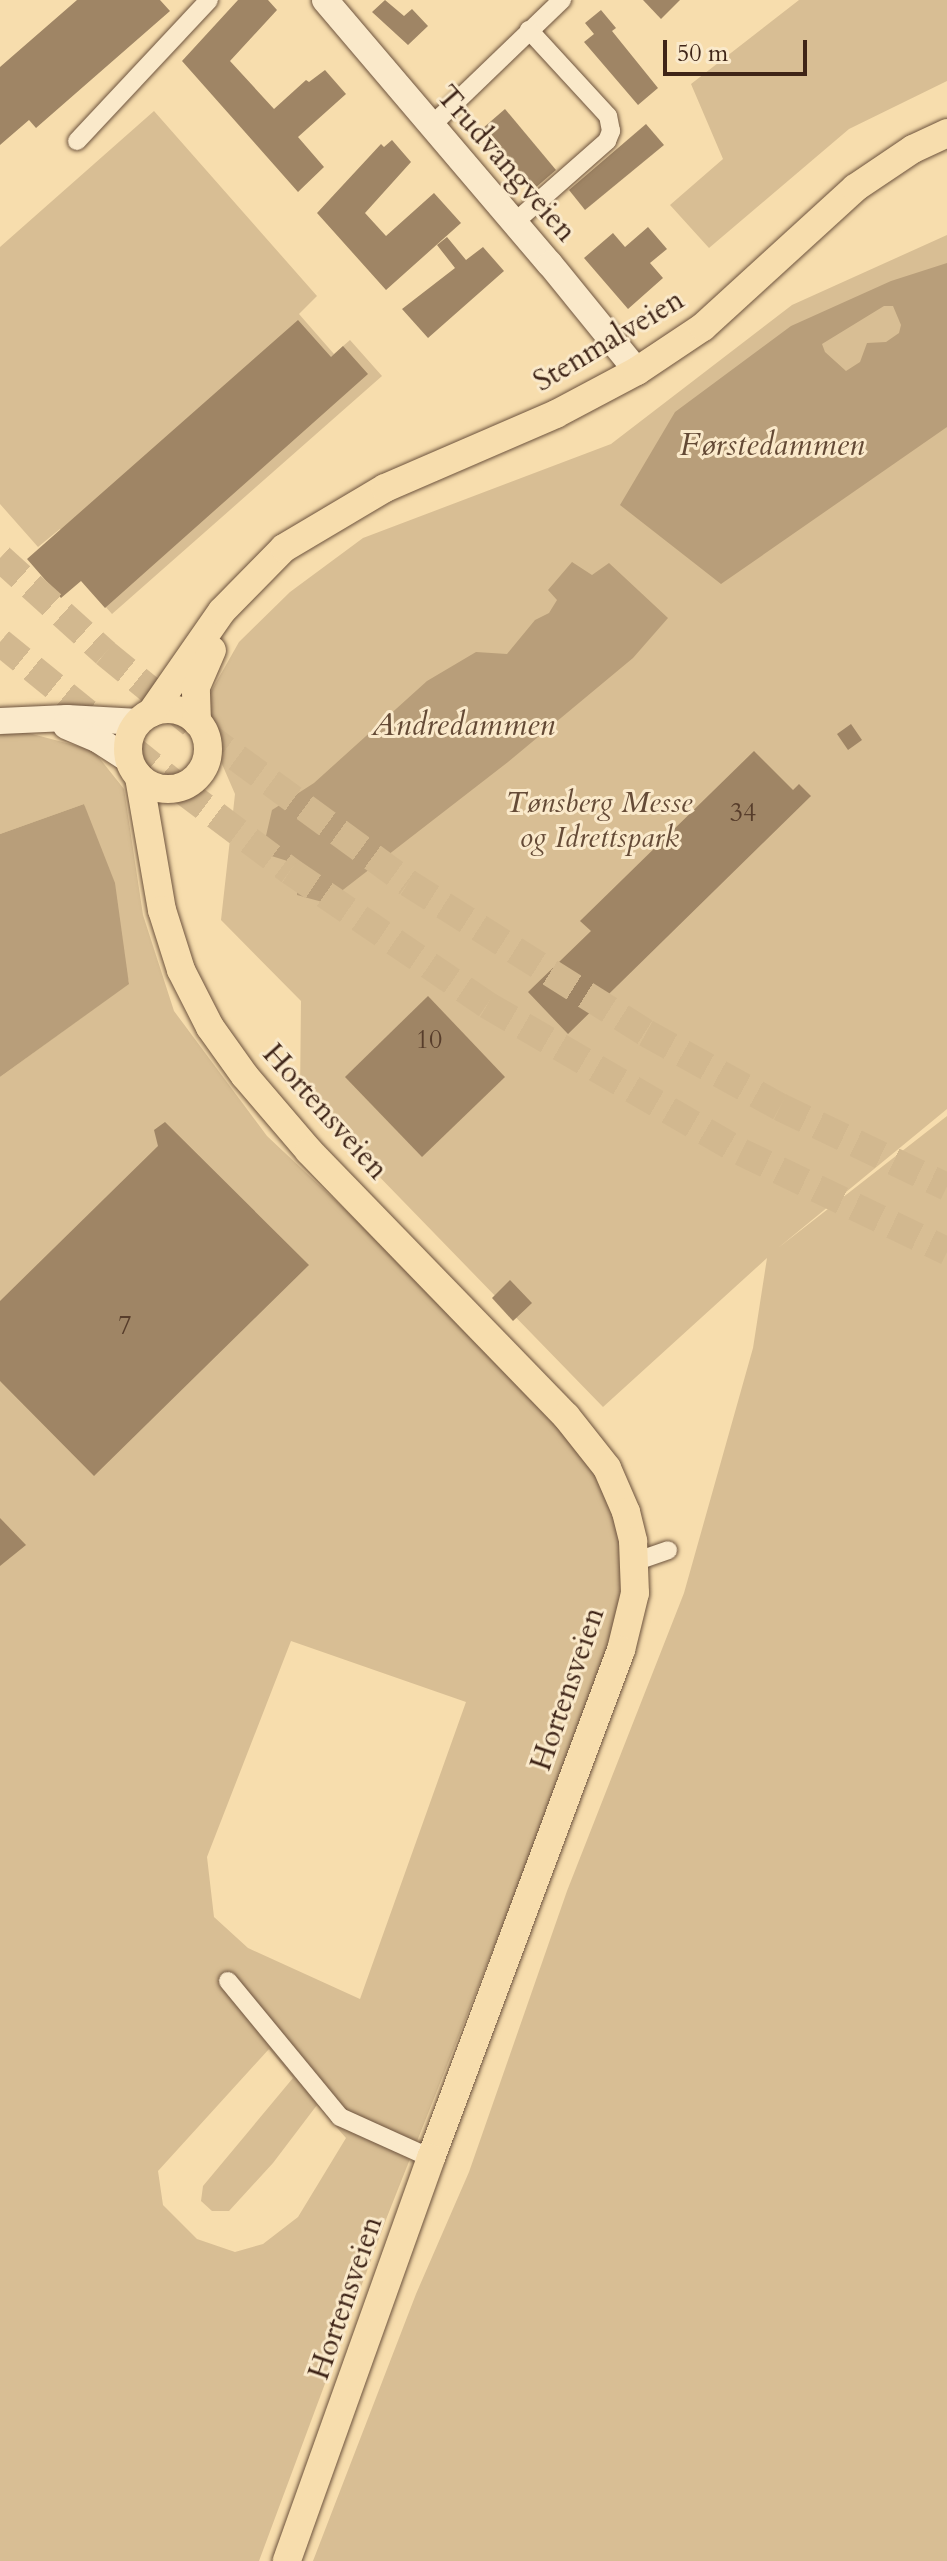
<!DOCTYPE html>
<html>
<head>
<meta charset="utf-8">
<style>
  body { margin:0 }
  #map { position:relative; width:947px; height:2561px; overflow:hidden; background:#f7ddad; font-family:Cardo,serif }
  div>[style] { position:absolute }
  .green>* { inset:0; background:#d8be94 }
  .water>* { inset:0; background:#b89e7a }
  .building>* { inset:0; background:#9f8565 }
  .primary-tunnel>* { height:28px; margin-top:-14px; transform-origin:0; background:repeating-linear-gradient(90deg,#d2b88f 0 28px,transparent 0 42px) }
  .roads { filter:drop-shadow(0 0 2px #6d533d) drop-shadow(0 0 2px #6d533d) }
  .minor>* { height:18px; margin:-9px; padding:0 9px; transform-origin:9px; border-radius:9px; background:#fae9ca }
  .secondary>* { height:26px; margin:-13px; padding:0 13px; transform-origin:13px; border-radius:13px; background:#fae9ca }
  .primary>* { height:28px; margin:-14px; padding:0 14px; transform-origin:14px; border-radius:14px; background:#f7ddad }
  .primary>.ring { margin:-14px; padding:0; box-sizing:content-box; background:none; border:28px solid #f7ddad; border-radius:50% }
  span { translate:-50% -50%; white-space:nowrap; text-align:center; line-height:1.15; -webkit-text-stroke:6px #fae9ca; paint-order:stroke }
  .number-label { font-size:26px; color:#573d2b }
  .number-label span { -webkit-text-stroke-width:0 }
  .street-label { font-size:30px; color:#3f2518 }
  .park-label { font-size:30px; color:#654b37; font-style:italic }
  .water-label { font-size:32px; color:#634935; font-style:italic }
  .scale { position:absolute; left:663px; top:40px; width:144px; height:36px; box-sizing:border-box; border:4px solid #3f2518; border-top:0; padding-left:10px; font-size:24px; line-height:28px; white-space:nowrap; color:#3f2518; -webkit-text-stroke:6px #fae9ca; paint-order:stroke }
</style>
</head>
<body>
<div id="map">
  <div class="green">
    <i style="clip-path:polygon(799px 0,947px 0,947px 81px,849px 129px,709px 248px,670px 205px,723px 159px,691px 84px)"></i>
    <i style="clip-path:polygon(154px 111px,317px 296px,299px 314px,334px 354px,350px 340px,382px 376px,112px 614px,88px 587px,101px 575px,60px 529px,38px 547px,0 504px,0 247px)"></i>
    <i style="clip-path:polygon(947px 235px,947px 1109px,778px 1248px,947px 1116px,947px 2561px,313px 2561px,416px 2294px,469px 2172px,567px 1891px,684px 1593px,753px 1348px,767px 1258px,603px 1407px,300px 1095px,301px 1001px,221px 920px,235px 794px,212px 741px,209px 695px,239px 642px,290px 592px,363px 538px,611px 444px,792px 305px)"></i>
    <i style="clip-path:polygon(evenodd,17px 730px,93px 750px,124px 789px,143px 915px,174px 1011px,267px 1136px,490px 1346px,596px 1460px,624px 1538px,618px 1634px,387px 2217px,259px 2561px,0 2561px,0 1077px,129px 983px,84px 804px,0 834px,0 735px,17px 730px,291px 1641px,466px 1702px,360px 1999px,248px 1948px,214px 1917px,207px 1857px,291px 1641px,17px 730px,269px 2049px,293px 2078px,203px 2186px,201px 2201px,212px 2211px,229px 2211px,273px 2163px,317px 2105px,346px 2138px,298px 2217px,263px 2244px,235px 2252px,197px 2239px,163px 2205px,158px 2171px,269px 2049px)"></i>
  </div>
  <div class="water">
    <i style="clip-path:polygon(evenodd,947px 263px,947px 427px,721px 584px,620px 505px,675px 412px,791px 326px,891px 281px,947px 263px,884px 306px,893px 306px,901px 325px,899px 333px,886px 342px,867px 343px,860px 362px,846px 371px,825px 352px,822px 344px,884px 306px)"></i>
    <i style="clip-path:polygon(572px 562px,592px 575px,609px 563px,668px 618px,633px 658px,508px 762px,326px 903px,297px 895px,297px 864px,262px 853px,272px 810px,314px 783px,427px 681px,476px 652px,507px 654px,535px 620px,549px 613px,557px 600px,548px 590px)"></i>
    <i style="clip-path:polygon(84px 804px,115px 883px,129px 984px,0 1077px,0 834px)"></i>
  </div>
  <div class="building">
    <i style="clip-path:polygon(77px 0,160px 0,170px 11px,36px 128px,29px 120px,0 145px,0 67px)"></i>
    <i style="clip-path:polygon(238px 0,268px 0,277px 10px,230px 61px,274px 109px,306px 80px,309px 82px,325px 70px,346px 94px,298px 137px,324px 167px,298px 192px,182px 61px)"></i>
    <i style="clip-path:polygon(385px 0,404px 16px,412px 9px,428px 26px,408px 45px,372px 12px)"></i>
    <i style="clip-path:polygon(643px 0,680px 0,661px 19px)"></i>
    <i style="clip-path:polygon(601px 10px,616px 28px,612px 31px,658px 88px,638px 105px,584px 42px,594px 34px,585px 23px)"></i>
    <i style="clip-path:polygon(505px 109px,556px 170px,534px 189px,483px 128px)"></i>
    <i style="clip-path:polygon(646px 124px,664px 145px,585px 210px,569px 190px)"></i>
    <i style="clip-path:polygon(392px 140px,411px 162px,365px 213px,386px 236px,434px 193px,461px 223px,386px 290px,317px 213px,381px 144px,384px 147px)"></i>
    <i style="clip-path:polygon(648px 227px,667px 249px,650px 263px,663px 278px,628px 309px,584px 258px,613px 233px,625px 247px)"></i>
    <i style="clip-path:polygon(447px 237px,466px 260px,483px 247px,504px 271px,428px 338px,402px 309px,455px 268px,437px 245px)"></i>
    <i style="clip-path:polygon(298px 320px,331px 357px,343px 346px,368px 374px,105px 608px,81px 581px,61px 598px,27px 559px)"></i>
    <i style="clip-path:polygon(851px 724px,862px 740px,848px 750px,837px 734px)"></i>
    <i style="clip-path:polygon(754px 751px,793px 790px,799px 784px,811px 796px,568px 1034px,528px 992px,591px 931px,580px 921px)"></i>
    <i style="clip-path:polygon(428px 996px,505px 1077px,422px 1157px,345px 1077px)"></i>
    <i style="clip-path:polygon(165px 1122px,309px 1265px,94px 1476px,0 1381px,0 1301px,158px 1146px,154px 1130px)"></i>
    <i style="clip-path:polygon(510px 1280px,532px 1303px,513px 1321px,492px 1298px)"></i>
    <i style="clip-path:polygon(0 1518px,26px 1545px,0 1566px)"></i>
  </div>
  <div class="primary-tunnel">
    <i style="left:0;top:558px;width:142px;rotate:42.1deg"></i>
    <i style="left:105px;top:653px;width:127px;rotate:39.2deg"></i>
    <i style="left:203px;top:733px;width:254px;rotate:36.2deg"></i>
    <i style="left:408px;top:883px;width:281px;rotate:32.2deg"></i>
    <i style="left:646px;top:1033px;width:153px;rotate:28.9deg"></i>
    <i style="left:780px;top:1107px;width:185px;rotate:25.6deg"></i>
    <i style="left:0;top:642px;width:235px;rotate:39.1deg"></i>
    <i style="left:182px;top:790px;width:135px;rotate:36.9deg"></i>
    <i style="left:290px;top:871px;width:238px;rotate:34.2deg"></i>
    <i style="left:487px;top:1005px;width:293px;rotate:30.1deg"></i>
    <i style="left:741px;top:1152px;width:229px;rotate:25.7deg"></i>
  </div>
  <div class="roads">
    <div class="minor">
      <i style="left:431px;top:126px;width:182px;rotate:-43.9deg"></i>
      <i style="left:77px;top:141px;width:193px;rotate:-46.9deg"></i>
      <i style="left:515px;top:222px;width:123px;rotate:-41.4deg"></i>
      <i style="left:607px;top:141px;width:11px;rotate:-68deg"></i>
      <i style="left:611px;top:131px;width:15px;rotate:-101deg"></i>
      <i style="left:608px;top:116px;width:117px;rotate:-132.6deg"></i>
      <i style="left:634px;top:1562px;width:36px;rotate:-19deg"></i>
      <i style="left:228px;top:1981px;width:176px;rotate:50.5deg"></i>
      <i style="left:340px;top:2117px;width:100px;rotate:24.3deg"></i>
    </div>
    <div class="secondary">
      <i style="left:325px;top:0;width:347px;rotate:49.6deg"></i>
      <i style="left:550px;top:264px;width:138px;rotate:50.9deg"></i>
      <i style="left:0;top:721px;width:67px;rotate:-2.6deg"></i>
      <i style="left:67px;top:718px;width:72px;rotate:3.2deg"></i>
      <i style="left:66px;top:726px;width:34px;rotate:23deg"></i>
      <i style="left:97px;top:739px;width:38px;rotate:33deg"></i>
    </div>
    <div class="primary">
      <i class="ring" style="left:128px;top:709px;width:52px;height:52px"></i>
      <i style="left:151px;top:713px;width:124px;rotate:-55.2deg"></i>
      <i style="left:222px;top:611px;width:88px;rotate:-45.5deg"></i>
      <i style="left:284px;top:548px;width:117px;rotate:-30.7deg"></i>
      <i style="left:385px;top:488px;width:186px;rotate:-23.4deg"></i>
      <i style="left:556px;top:414px;width:92px;rotate:-28deg"></i>
      <i style="left:637px;top:371px;width:79px;rotate:-33.7deg"></i>
      <i style="left:703px;top:327px;width:206px;rotate:-42.4deg"></i>
      <i style="left:855px;top:188px;width:70px;rotate:-33.9deg"></i>
      <i style="left:913px;top:149px;width:38px;rotate:-25deg"></i>
      <i style="left:197px;top:722px;width:35px;rotate:-92deg"></i>
      <i style="left:196px;top:687px;width:40px;rotate:-66.6deg"></i>
      <i style="left:139px;top:777px;width:135px;rotate:80.2deg"></i>
      <i style="left:162px;top:910px;width:63px;rotate:72.4deg"></i>
      <i style="left:181px;top:970px;width:64px;rotate:63deg"></i>
      <i style="left:210px;top:1027px;width:60px;rotate:54.5deg"></i>
      <i style="left:245px;top:1076px;width:99px;rotate:49.5deg"></i>
      <i style="left:309px;top:1151px;width:369px;rotate:45.9deg"></i>
      <i style="left:566px;top:1416px;width:66px;rotate:51.7deg"></i>
      <i style="left:607px;top:1468px;width:48px;rotate:66.6deg"></i>
      <i style="left:626px;top:1512px;width:30px;rotate:76deg"></i>
      <i style="left:633px;top:1541px;width:52px;rotate:87.8deg"></i>
      <i style="left:635px;top:1593px;width:59px;rotate:103.8deg"></i>
      <i style="left:621px;top:1650px;width:542px;rotate:110.51deg"></i>
      <i style="left:431px;top:2158px;width:428px;rotate:109.7deg"></i>
    </div>
  </div>
  <div class="number-label">
    <span style="left:743px;top:813px">34</span>
    <span style="left:429px;top:1040px">10</span>
    <span style="left:125px;top:1326px">7</span>
  </div>
  <div class="street-label">
    <span style="left:506px;top:164px;rotate:49deg">Trudvangveien</span>
    <span style="left:609px;top:341px;rotate:-31deg">Stenmalveien</span>
    <span style="left:325px;top:1112px;rotate:48deg">Hortensveien</span>
    <span style="left:568px;top:1689px;rotate:-71deg">Hortensveien</span>
    <span style="left:346px;top:2298px;rotate:-71deg">Hortensveien</span>
  </div>
  <div class="park-label">
    <span style="left:599px;top:820px">Tønsberg Messe<br>og Idrettspark</span>
  </div>
  <div class="water-label">
    <span style="left:772px;top:445px">Førstedammen</span>
    <span style="left:463px;top:725px">Andredammen</span>
  </div>
  <div class="scale">50 m</div>
</div>
</body>
</html>
